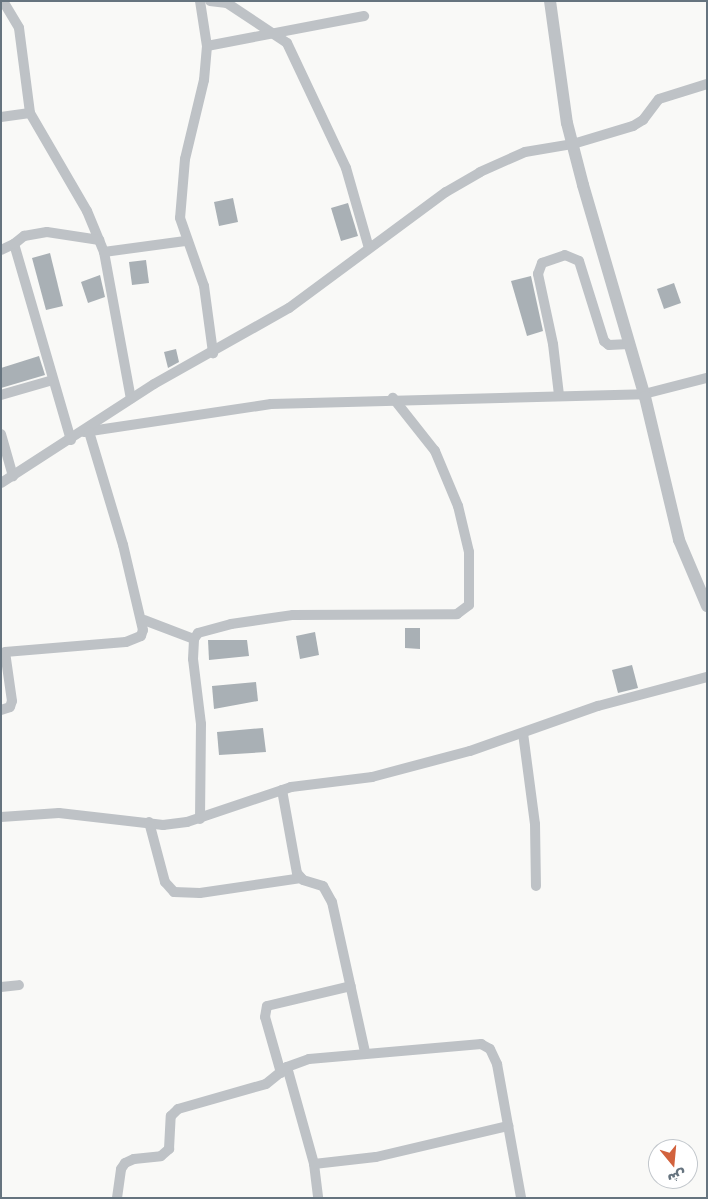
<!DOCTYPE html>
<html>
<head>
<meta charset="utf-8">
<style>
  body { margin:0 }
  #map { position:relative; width:708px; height:1199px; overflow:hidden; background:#f9f9f7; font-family:"DejaVu Sans",Cairo,sans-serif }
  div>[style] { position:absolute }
  .building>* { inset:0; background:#a9b0b5 }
  .minor>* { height:10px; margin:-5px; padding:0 5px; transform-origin:5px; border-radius:5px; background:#bec2c6 }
  .tertiary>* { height:12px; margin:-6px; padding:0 6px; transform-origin:6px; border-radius:6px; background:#bec2c6 }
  span { translate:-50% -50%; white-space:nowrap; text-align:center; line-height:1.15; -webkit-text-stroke:5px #fff; paint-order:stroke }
  .frame { position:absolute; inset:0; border:2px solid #66747f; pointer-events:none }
  .north { position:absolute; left:648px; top:1139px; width:50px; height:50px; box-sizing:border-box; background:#fff; border:1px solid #c2c7cc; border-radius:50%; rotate:163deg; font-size:14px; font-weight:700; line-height:20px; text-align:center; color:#66747f }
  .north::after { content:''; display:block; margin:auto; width:18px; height:22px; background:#d2623d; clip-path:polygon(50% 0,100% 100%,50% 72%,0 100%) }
</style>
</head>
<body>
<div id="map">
  <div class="building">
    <i style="clip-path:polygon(233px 198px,238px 222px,219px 226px,214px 202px)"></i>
    <i style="clip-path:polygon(348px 203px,358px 236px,341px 241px,331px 208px)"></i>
    <i style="clip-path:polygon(50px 253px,63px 306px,46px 310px,32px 258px)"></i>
    <i style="clip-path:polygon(146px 260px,149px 283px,132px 285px,129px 262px)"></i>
    <i style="clip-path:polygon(100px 275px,105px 297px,88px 303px,81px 282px)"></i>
    <i style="clip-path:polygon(531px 276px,543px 331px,527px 336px,511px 281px)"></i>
    <i style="clip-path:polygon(674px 283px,681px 303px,664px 309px,657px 289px)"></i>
    <i style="clip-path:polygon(176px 349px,179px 362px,168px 368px,164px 352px)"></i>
    <i style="clip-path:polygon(39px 356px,45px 375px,1px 388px,1px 368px)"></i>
    <i style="clip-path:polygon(405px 628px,420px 628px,420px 649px,405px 648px)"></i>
    <i style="clip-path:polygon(315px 632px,319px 655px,300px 659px,296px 636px)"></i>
    <i style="clip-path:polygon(208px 640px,247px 640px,249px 656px,209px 660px)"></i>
    <i style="clip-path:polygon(632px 665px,638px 688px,618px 693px,612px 670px)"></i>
    <i style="clip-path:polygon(256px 682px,258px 701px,214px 709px,212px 686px)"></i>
    <i style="clip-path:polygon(263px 728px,266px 752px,219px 755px,217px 732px)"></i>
  </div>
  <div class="minor">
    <i style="left:3px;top:1px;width:31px;rotate:59deg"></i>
    <i style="left:19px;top:28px;width:86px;rotate:82.6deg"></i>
    <i style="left:30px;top:113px;width:113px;rotate:59.8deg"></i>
    <i style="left:87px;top:211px;width:44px;rotate:67.5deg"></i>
    <i style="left:104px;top:252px;width:149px;rotate:79.6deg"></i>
    <i style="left:200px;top:1px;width:46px;rotate:81.2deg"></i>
    <i style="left:207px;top:46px;width:34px;rotate:95deg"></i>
    <i style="left:204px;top:80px;width:81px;rotate:103.5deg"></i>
    <i style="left:185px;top:159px;width:59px;rotate:94.8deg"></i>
    <i style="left:180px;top:218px;width:72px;rotate:70.6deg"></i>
    <i style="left:204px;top:286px;width:68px;rotate:82.3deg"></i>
    <i style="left:210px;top:1px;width:17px;rotate:7deg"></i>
    <i style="left:227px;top:3px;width:72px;rotate:33.7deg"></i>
    <i style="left:287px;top:43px;width:138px;rotate:64.7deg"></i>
    <i style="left:346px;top:168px;width:83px;rotate:74deg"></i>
    <i style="left:207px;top:46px;width:160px;rotate:-10.8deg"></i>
    <i style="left:1px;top:117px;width:29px;rotate:-8deg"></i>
    <i style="left:1px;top:250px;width:14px;rotate:-25deg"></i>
    <i style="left:104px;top:252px;width:82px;rotate:-7.7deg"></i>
    <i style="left:1px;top:395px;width:54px;rotate:-16.1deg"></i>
    <i style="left:559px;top:395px;width:51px;rotate:-96.7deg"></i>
    <i style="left:553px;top:344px;width:72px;rotate:-102.1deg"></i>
    <i style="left:538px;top:274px;width:12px;rotate:-70deg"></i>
    <i style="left:542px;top:263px;width:24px;rotate:-19deg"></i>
    <i style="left:565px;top:255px;width:15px;rotate:23deg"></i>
    <i style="left:579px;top:261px;width:84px;rotate:72.6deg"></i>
    <i style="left:604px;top:341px;width:6px;rotate:39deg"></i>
    <i style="left:609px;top:345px;width:20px;rotate:-3deg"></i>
    <i style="left:84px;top:432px;width:189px;rotate:-8.5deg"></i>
    <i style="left:271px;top:404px;width:373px;rotate:-1.5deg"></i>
    <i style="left:644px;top:394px;width:65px;rotate:-14.3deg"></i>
    <i style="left:1px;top:434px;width:44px;rotate:74.1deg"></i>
    <i style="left:71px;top:440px;width:204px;rotate:-106.2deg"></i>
    <i style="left:14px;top:244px;width:13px;rotate:-39deg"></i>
    <i style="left:24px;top:236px;width:23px;rotate:-10deg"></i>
    <i style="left:47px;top:232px;width:53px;rotate:8.7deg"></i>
    <i style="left:1px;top:483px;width:182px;rotate:-32.9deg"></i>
    <i style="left:154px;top:384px;width:155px;rotate:-29.4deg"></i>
    <i style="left:289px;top:308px;width:195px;rotate:-36.5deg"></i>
    <i style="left:446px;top:192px;width:39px;rotate:-30deg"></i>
    <i style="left:480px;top:172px;width:49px;rotate:-24deg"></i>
    <i style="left:525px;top:152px;width:49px;rotate:-9.5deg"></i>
    <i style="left:573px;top:144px;width:63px;rotate:-16.7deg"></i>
    <i style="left:633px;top:126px;width:12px;rotate:-31deg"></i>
    <i style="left:643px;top:120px;width:26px;rotate:-53deg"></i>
    <i style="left:659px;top:99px;width:50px;rotate:-17.4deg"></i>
    <i style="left:144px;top:620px;width:53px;rotate:20.8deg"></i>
    <i style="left:1px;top:710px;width:9px;rotate:-18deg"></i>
    <i style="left:10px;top:707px;width:6px;rotate:-72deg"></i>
    <i style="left:12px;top:701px;width:49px;rotate:-98.1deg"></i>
    <i style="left:5px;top:652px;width:121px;rotate:-4.7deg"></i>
    <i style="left:126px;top:642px;width:16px;rotate:-22deg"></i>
    <i style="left:141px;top:636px;width:6px;rotate:-72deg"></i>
    <i style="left:143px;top:630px;width:87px;rotate:-103.2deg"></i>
    <i style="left:123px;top:545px;width:118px;rotate:-106.7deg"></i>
    <i style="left:523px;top:733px;width:92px;rotate:82.5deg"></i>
    <i style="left:535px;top:824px;width:62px;rotate:89.1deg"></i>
    <i style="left:282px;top:790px;width:84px;rotate:79.8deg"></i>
    <i style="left:297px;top:873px;width:9px;rotate:49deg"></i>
    <i style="left:303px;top:880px;width:21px;rotate:17deg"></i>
    <i style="left:323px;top:886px;width:18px;rotate:61deg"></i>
    <i style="left:332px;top:902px;width:154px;rotate:77.6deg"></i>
    <i style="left:1px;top:817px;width:58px;rotate:-3.9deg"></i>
    <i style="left:59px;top:813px;width:105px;rotate:6.6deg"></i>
    <i style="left:163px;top:825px;width:24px;rotate:-7deg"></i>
    <i style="left:187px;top:822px;width:110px;rotate:-18.6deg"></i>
    <i style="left:291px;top:787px;width:82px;rotate:-7deg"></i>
    <i style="left:372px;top:777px;width:101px;rotate:-14.9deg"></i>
    <i style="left:470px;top:751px;width:136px;rotate:-19.4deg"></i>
    <i style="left:598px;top:706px;width:113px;rotate:-14.9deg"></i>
    <i style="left:200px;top:819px;width:95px;rotate:-89.4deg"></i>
    <i style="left:201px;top:724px;width:65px;rotate:-97deg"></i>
    <i style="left:193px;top:659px;width:20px;rotate:-87deg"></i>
    <i style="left:194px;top:639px;width:7px;rotate:-56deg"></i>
    <i style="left:198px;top:633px;width:34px;rotate:-15deg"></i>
    <i style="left:231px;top:624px;width:63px;rotate:-8.3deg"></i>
    <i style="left:293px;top:615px;width:164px;rotate:-0.3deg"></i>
    <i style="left:457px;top:614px;width:15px;rotate:-37deg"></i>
    <i style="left:469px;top:605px;width:53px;rotate:-90deg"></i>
    <i style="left:469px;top:552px;width:47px;rotate:-103.4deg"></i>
    <i style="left:458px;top:506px;width:60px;rotate:-112.7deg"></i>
    <i style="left:435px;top:451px;width:68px;rotate:-128.4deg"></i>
    <i style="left:149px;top:822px;width:62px;rotate:75.1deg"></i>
    <i style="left:165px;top:882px;width:13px;rotate:48deg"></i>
    <i style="left:174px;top:892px;width:26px;rotate:2deg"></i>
    <i style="left:200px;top:893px;width:102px;rotate:-8.4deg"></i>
    <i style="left:1px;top:987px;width:18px;rotate:-6deg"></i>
    <i style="left:287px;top:1067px;width:101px;rotate:74.4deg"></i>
    <i style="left:314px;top:1164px;width:34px;rotate:83deg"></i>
    <i style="left:281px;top:1073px;width:58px;rotate:-105.9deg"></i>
    <i style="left:265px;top:1017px;width:11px;rotate:-80deg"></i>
    <i style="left:267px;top:1006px;width:86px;rotate:-13.4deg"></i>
    <i style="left:314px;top:1164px;width:62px;rotate:-6.4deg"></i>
    <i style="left:376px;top:1157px;width:136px;rotate:-13.2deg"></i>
    <i style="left:117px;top:1198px;width:29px;rotate:-82deg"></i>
    <i style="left:121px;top:1169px;width:7px;rotate:-56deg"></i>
    <i style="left:125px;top:1163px;width:10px;rotate:-24deg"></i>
    <i style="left:134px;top:1159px;width:27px;rotate:-6deg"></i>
    <i style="left:161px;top:1156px;width:11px;rotate:-41deg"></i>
    <i style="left:169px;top:1149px;width:33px;rotate:-87deg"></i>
    <i style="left:171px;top:1116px;width:10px;rotate:-45deg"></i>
    <i style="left:178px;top:1109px;width:91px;rotate:-15.9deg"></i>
    <i style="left:266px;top:1084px;width:27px;rotate:-39deg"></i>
    <i style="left:287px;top:1067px;width:23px;rotate:-20deg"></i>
    <i style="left:309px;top:1059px;width:173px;rotate:-5deg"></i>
    <i style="left:481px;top:1044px;width:10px;rotate:29deg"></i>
    <i style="left:490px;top:1049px;width:17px;rotate:65deg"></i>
    <i style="left:497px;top:1064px;width:136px;rotate:79.8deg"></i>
  </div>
  <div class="tertiary">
    <i style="left:550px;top:1px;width:123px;rotate:82.1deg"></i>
    <i style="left:567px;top:123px;width:64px;rotate:75.5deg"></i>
    <i style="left:583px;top:185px;width:221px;rotate:73.7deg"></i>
    <i style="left:645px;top:397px;width:147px;rotate:76.6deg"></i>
    <i style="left:679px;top:540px;width:72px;rotate:67deg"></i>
  </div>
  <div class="frame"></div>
  <div class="north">ش</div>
</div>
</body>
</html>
